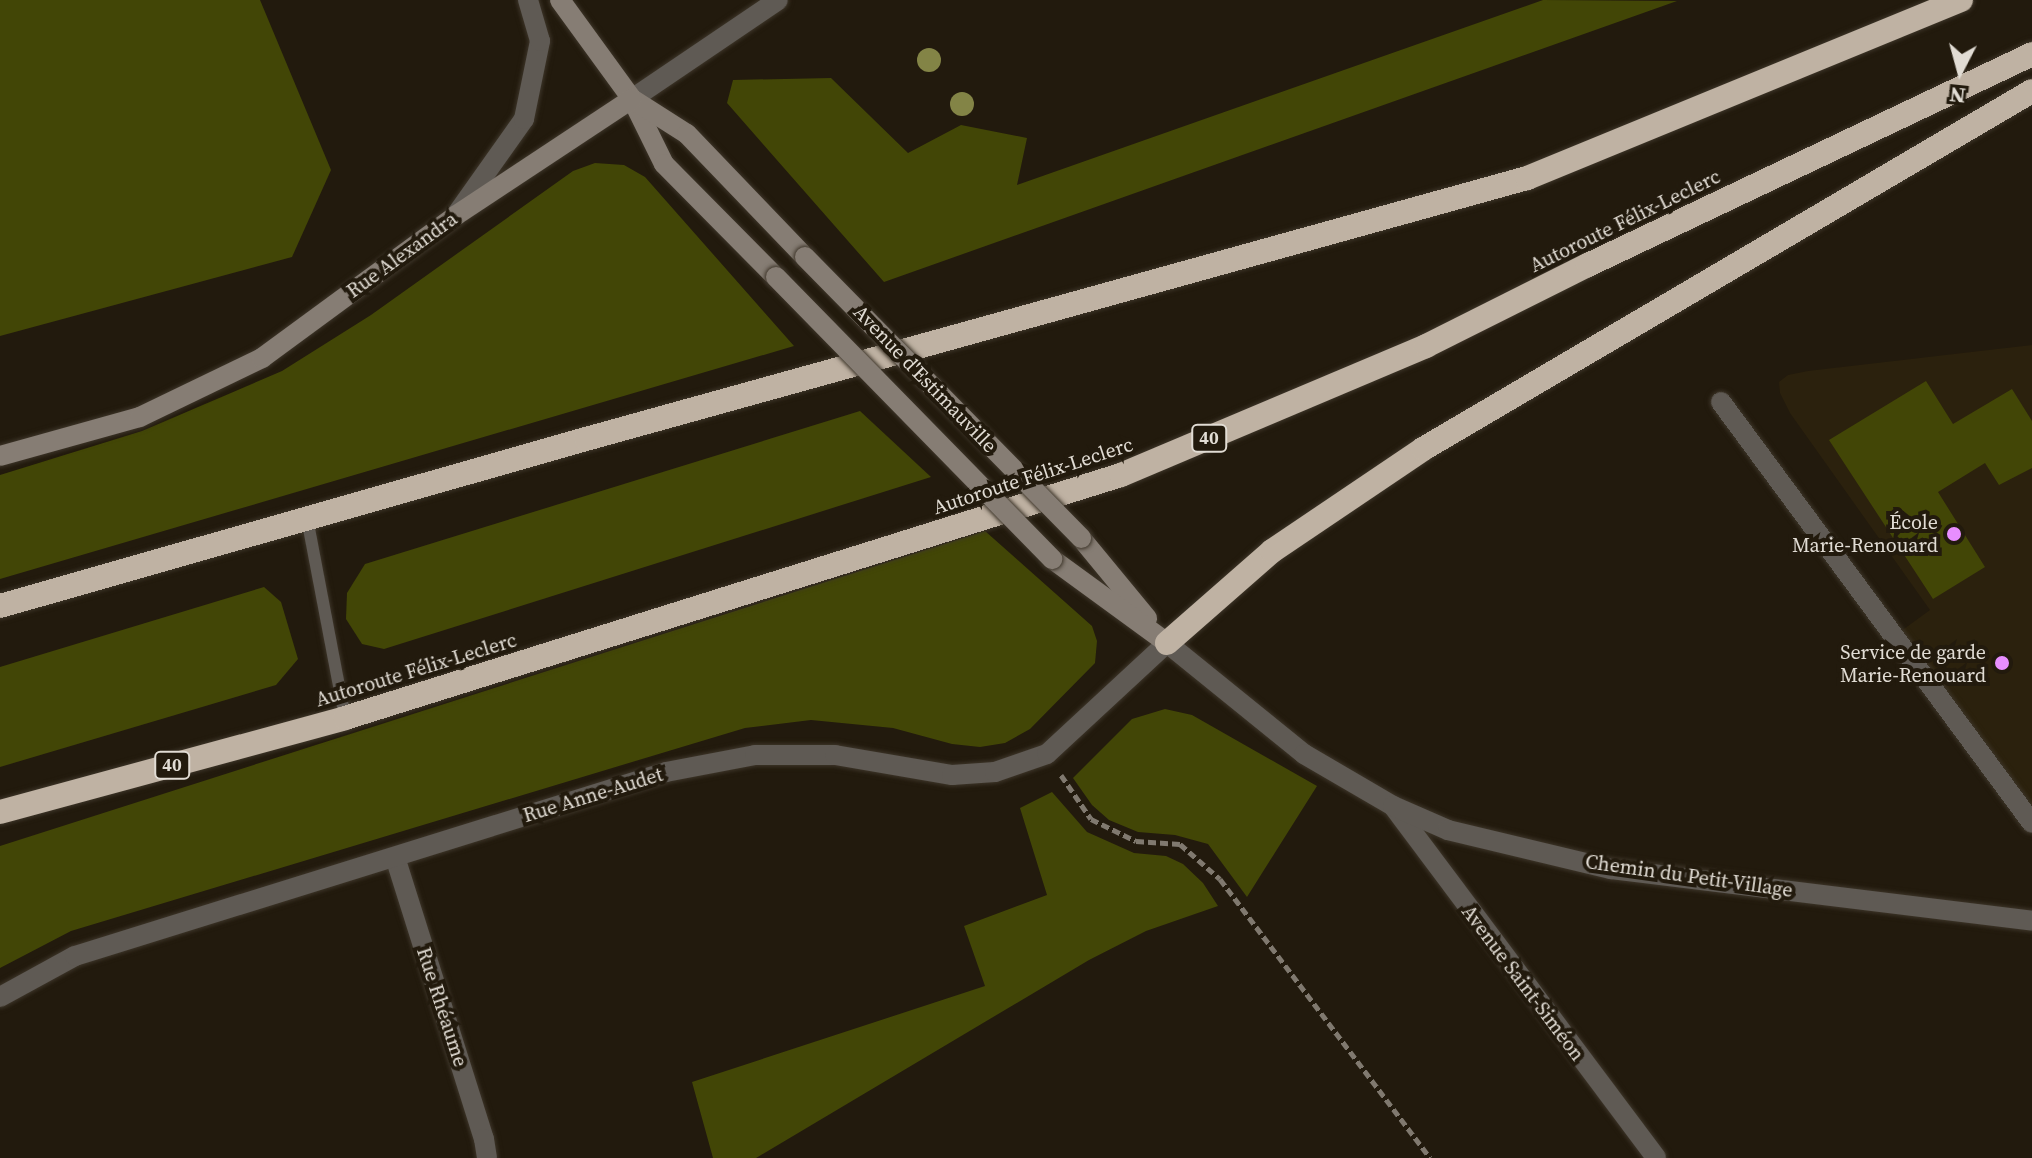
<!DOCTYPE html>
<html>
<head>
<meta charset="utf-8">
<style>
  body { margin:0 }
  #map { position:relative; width:2032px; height:1158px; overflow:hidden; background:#221a0d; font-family:"Source Serif 4",serif }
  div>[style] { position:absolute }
  .built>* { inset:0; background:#2b210d }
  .green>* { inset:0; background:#424606 }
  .path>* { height:5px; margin-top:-2.5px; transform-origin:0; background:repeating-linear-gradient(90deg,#80796f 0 8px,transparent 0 12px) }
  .roads { filter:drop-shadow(0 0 2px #3d3529) drop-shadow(0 0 2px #3d3529) }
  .service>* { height:12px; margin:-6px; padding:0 6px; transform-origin:6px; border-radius:6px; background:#5f5a54 }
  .minor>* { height:20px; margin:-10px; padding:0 10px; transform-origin:10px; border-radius:10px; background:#5f5a54 }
  .tertiary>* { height:20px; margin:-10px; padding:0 10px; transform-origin:10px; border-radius:10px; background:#5f5a54 }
  .secondary>* { height:20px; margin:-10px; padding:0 10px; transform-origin:10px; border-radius:10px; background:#867d74 }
  .motorway>* { height:24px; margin:-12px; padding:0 12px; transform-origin:12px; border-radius:12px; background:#bfb2a3 }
  .bridges { filter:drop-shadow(0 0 2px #3d3529) drop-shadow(0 0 2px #3d3529) }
  .secondary-bridge>* { height:20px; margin:-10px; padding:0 10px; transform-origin:10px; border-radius:10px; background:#867d74 }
  .trees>* { width:24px; height:24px; margin:-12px; border-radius:50%; background:#838446 }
  .dots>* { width:22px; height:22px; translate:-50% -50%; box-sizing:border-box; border:4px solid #221a0d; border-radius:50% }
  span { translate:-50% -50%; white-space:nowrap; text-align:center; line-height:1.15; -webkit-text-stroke:8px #221a0d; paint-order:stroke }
  .shield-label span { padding:2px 6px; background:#221a0d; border:2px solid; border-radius:6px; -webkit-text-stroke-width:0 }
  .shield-label { font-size:18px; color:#e1dcd4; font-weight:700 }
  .street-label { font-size:20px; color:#e1dcd4 }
  .poi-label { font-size:20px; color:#e1dcd4 }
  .right { translate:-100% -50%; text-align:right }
  .north { position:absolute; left:1920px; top:32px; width:80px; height:80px; -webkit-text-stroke:6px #221a0d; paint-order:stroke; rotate:186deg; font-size:22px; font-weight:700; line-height:32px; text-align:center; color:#e1dcd4 }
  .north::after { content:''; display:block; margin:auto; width:28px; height:36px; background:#e1dcd4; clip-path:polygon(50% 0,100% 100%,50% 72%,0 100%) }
</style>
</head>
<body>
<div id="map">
  <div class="built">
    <i style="clip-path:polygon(2032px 345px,2032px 823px,1893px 637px,1930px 610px,1790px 413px,1780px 393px,1779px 382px,1788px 375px,1808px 371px)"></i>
  </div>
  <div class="green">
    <i style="clip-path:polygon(0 0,260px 0,331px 170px,292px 257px,0 336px)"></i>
    <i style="clip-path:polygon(1543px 0,1677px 1px,884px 282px,727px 103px,733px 80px,831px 78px,908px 153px,961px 125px,1027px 138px,1017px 185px)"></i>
    <i style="clip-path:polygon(595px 163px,624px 165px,645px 177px,794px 346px,0 579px,0 475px,142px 431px,282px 371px,371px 315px,573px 171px)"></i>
    <i style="clip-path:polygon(1926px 381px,1953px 424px,2012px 389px,2032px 421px,2032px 468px,1999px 485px,1985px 463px,1938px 492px,1985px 567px,1933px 599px,1829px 440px)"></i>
    <i style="clip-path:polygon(860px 411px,931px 477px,384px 649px,362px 644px,346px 619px,347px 593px,365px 564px)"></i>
    <i style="clip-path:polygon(985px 531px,1092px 626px,1097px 641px,1095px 663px,1030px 729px,1005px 743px,980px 747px,952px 744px,893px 728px,811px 720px,745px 728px,71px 931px,0 968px,0 846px)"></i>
    <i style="clip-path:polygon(264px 587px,281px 602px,298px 659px,276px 685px,0 767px,0 667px)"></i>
    <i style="clip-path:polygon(1165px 709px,1192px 715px,1317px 786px,1247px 897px,1208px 844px,1175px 835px,1138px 832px,1109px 820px,1092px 805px,1073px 778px,1132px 719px)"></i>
    <i style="clip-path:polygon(1052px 792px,1087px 832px,1134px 853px,1166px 856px,1183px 864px,1203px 883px,1218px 906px,1146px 931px,1089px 960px,756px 1158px,713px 1158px,692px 1082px,985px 986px,964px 926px,1047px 895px,1020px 808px)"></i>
  </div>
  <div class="path">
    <i style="left:1061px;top:775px;width:53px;rotate:55.7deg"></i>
    <i style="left:1091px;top:819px;width:50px;rotate:26.1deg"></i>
    <i style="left:1136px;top:841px;width:44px;rotate:3.9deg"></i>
    <i style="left:1180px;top:844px;width:53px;rotate:41.2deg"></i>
    <i style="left:1220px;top:879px;width:349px;rotate:53deg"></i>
  </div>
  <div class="roads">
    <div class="service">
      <i style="left:307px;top:518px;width:204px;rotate:79.2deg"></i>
    </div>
    <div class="minor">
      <i style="left:1721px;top:402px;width:523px;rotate:53.55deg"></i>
      <i style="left:1393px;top:806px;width:439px;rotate:53.2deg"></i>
      <i style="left:395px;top:857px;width:296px;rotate:72.5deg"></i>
      <i style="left:484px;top:1139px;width:19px;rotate:81deg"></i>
      <i style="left:0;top:997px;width:85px;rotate:-28.7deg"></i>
      <i style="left:75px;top:956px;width:619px;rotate:-17.29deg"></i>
      <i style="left:666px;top:772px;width:91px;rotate:-10.8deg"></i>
      <i style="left:755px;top:755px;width:80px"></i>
      <i style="left:835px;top:755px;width:119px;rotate:9.7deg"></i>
      <i style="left:952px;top:775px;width:43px;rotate:-4deg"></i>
      <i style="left:995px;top:772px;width:55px;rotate:-19.1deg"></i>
      <i style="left:1047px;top:754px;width:163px;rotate:-42.8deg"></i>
    </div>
    <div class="tertiary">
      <i style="left:632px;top:99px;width:176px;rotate:-34.1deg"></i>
      <i style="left:456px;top:215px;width:118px;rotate:-54.7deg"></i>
      <i style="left:524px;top:119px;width:80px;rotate:-78.4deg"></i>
      <i style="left:540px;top:41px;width:43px;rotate:-106.3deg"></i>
      <i style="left:1167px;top:643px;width:176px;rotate:39deg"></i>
      <i style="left:1304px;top:754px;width:103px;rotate:30.3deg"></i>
      <i style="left:1393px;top:806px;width:60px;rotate:23.6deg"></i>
      <i style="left:1448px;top:830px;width:168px;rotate:13.5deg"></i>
      <i style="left:1611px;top:869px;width:424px;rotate:7deg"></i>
    </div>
    <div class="secondary">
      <i style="left:560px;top:0;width:122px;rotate:54deg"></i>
      <i style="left:632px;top:99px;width:72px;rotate:63.8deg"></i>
      <i style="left:664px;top:164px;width:159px;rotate:45.3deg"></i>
      <i style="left:632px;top:99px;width:65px;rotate:32.5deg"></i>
      <i style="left:687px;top:134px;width:170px;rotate:46.2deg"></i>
      <i style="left:0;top:456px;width:145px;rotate:-15.6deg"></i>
      <i style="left:140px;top:417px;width:136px;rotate:-25.8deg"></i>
      <i style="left:262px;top:358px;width:240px;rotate:-36.3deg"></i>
      <i style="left:455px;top:216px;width:212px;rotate:-33.5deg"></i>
      <i style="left:1081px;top:538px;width:104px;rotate:50.5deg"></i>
      <i style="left:1052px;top:559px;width:142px;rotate:36.1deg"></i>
    </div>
    <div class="motorway">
      <i style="left:0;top:606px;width:609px;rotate:-15.91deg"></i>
      <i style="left:586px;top:439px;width:977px;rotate:-15.5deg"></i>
      <i style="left:1527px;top:178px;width:469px;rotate:-22.3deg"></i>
      <i style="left:1167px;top:643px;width:140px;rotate:-41.2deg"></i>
      <i style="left:1272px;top:551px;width:182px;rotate:-34deg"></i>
      <i style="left:1423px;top:449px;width:706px;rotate:-30.45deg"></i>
      <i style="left:0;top:812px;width:358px;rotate:-15.2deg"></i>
      <i style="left:345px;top:718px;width:813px;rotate:-17.39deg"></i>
      <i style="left:1121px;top:475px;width:331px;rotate:-22.9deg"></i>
      <i style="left:1426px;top:346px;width:181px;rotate:-26.6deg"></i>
      <i style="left:1588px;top:265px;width:492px;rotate:-25.4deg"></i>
    </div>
  </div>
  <div class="bridges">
    <div class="secondary-bridge">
      <i style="left:805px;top:257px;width:394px;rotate:45.5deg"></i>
      <i style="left:776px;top:277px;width:395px;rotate:45.6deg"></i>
    </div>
  </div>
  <div class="trees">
    <i style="left:929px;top:60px"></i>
    <i style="left:962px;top:104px"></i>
  </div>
  <div class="dots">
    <i style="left:1954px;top:534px;background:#e88eff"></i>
    <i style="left:2002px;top:663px;background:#e88eff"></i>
  </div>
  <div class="shield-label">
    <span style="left:1209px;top:438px">40</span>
    <span style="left:172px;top:765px">40</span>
  </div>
  <div class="street-label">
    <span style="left:1625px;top:221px;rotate:-26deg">Autoroute Félix-Leclerc</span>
    <span style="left:402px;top:255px;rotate:-36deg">Rue Alexandra</span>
    <span style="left:925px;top:379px;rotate:46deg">Avenue d'Estimauville</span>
    <span style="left:1033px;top:476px;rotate:-18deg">Autoroute Félix-Leclerc</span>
    <span style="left:416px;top:670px;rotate:-17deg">Autoroute Félix-Leclerc</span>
    <span style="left:593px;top:795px;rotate:-17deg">Rue Anne-Audet</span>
    <span style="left:1689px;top:876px;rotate:8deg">Chemin du Petit-Village</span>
    <span style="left:1523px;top:983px;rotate:53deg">Avenue Saint-Siméon</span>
    <span style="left:442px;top:1007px;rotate:72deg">Rue Rhéaume</span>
  </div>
  <div class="poi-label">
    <span class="right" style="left:1938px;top:534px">École<br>Marie-Renouard</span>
    <span class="right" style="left:1986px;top:664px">Service de garde<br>Marie-Renouard</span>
  </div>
  <div class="north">N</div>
</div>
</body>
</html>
